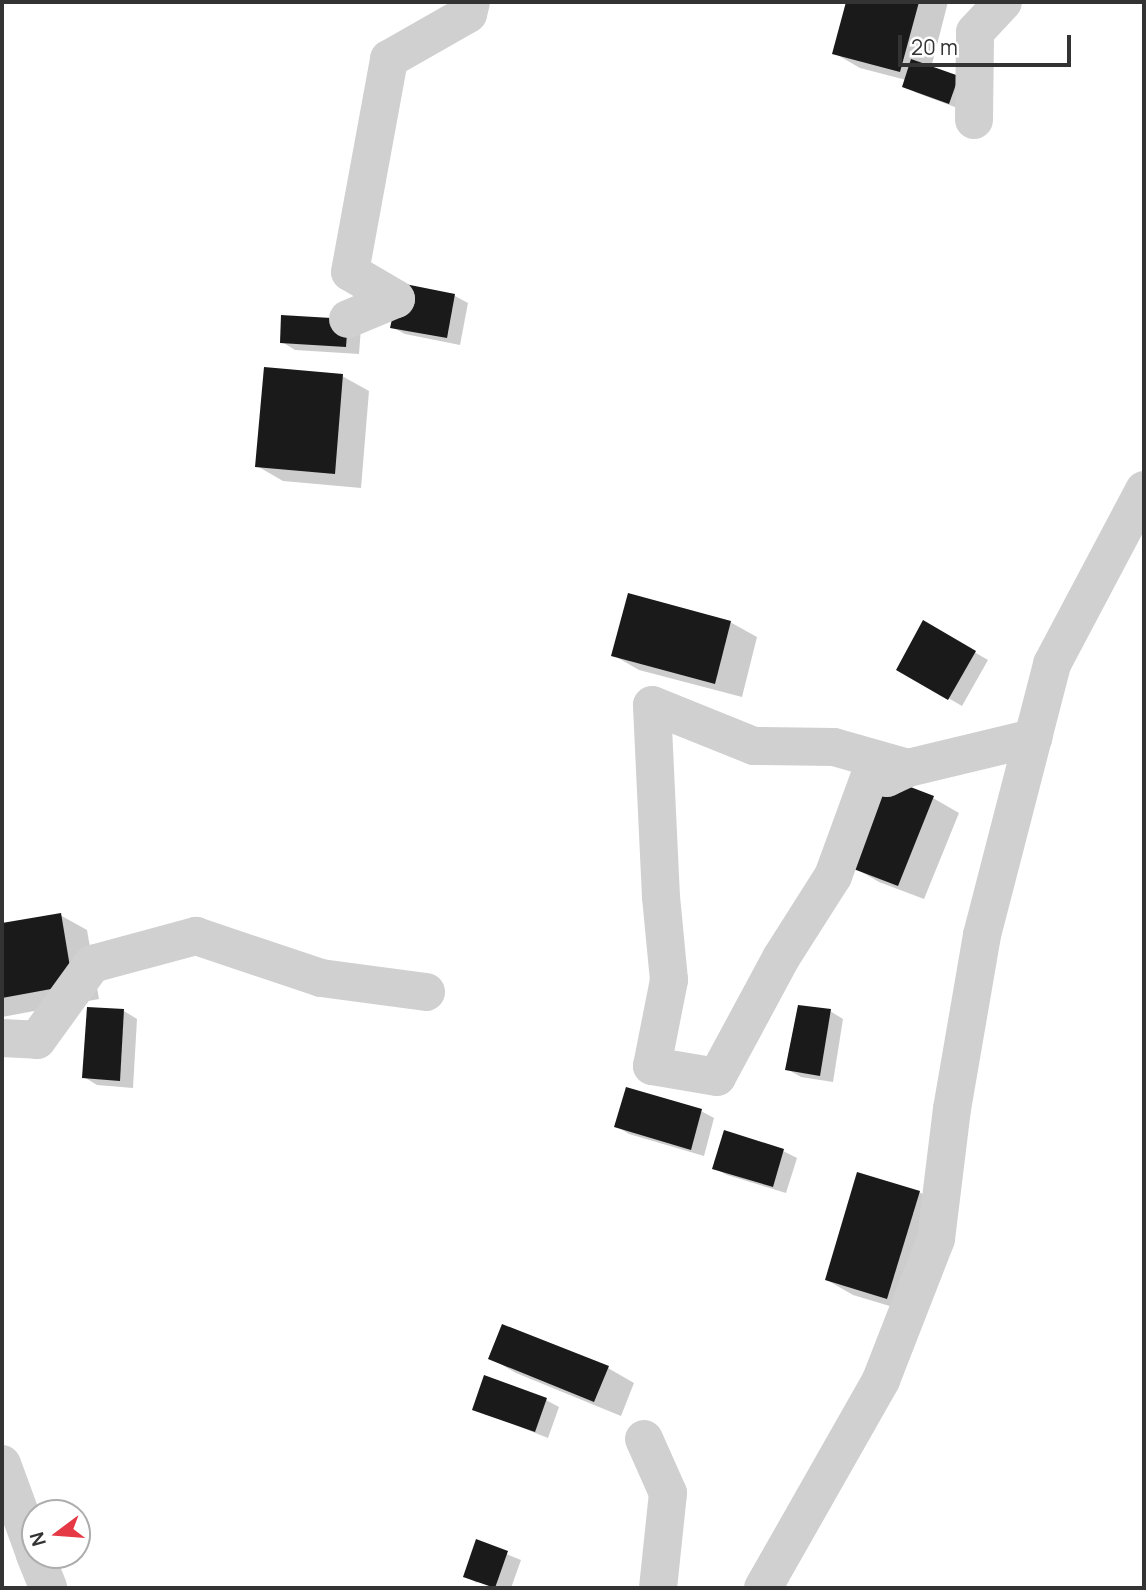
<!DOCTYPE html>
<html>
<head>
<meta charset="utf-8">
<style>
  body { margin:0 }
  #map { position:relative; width:1146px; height:1590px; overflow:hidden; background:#fff; font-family:Manrope,sans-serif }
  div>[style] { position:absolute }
  .shadow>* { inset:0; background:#0003 }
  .building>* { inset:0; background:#1a1a1a }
  .minor>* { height:38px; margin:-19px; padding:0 19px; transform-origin:19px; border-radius:19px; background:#d0d0d0 }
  span { translate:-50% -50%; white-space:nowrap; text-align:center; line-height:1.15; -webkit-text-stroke:7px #fff; paint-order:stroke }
  .frame { position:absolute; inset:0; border:4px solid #333; pointer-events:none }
  .north { position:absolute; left:21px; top:1499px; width:70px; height:70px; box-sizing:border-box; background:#fff; border:2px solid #adadad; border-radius:50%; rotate:254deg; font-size:19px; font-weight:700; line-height:28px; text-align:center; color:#333 }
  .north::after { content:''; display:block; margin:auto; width:24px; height:32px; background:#e63946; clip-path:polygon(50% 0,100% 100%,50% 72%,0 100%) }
  .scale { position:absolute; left:898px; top:35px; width:173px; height:32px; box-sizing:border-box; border:4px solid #333; border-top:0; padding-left:9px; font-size:21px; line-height:24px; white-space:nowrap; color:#333; -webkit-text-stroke:5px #fff; paint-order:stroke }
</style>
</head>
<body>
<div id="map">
  <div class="shadow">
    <i style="clip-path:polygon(848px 2px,948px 2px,931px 68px,958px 78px,963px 110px,917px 93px,904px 86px,906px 80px,860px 68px,834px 53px)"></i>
    <i style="clip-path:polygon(401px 285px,455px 296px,468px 303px,460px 345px,405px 334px,392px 327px)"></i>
    <i style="clip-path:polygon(361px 328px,359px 354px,295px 350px,282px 342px)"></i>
    <i style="clip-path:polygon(342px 376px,369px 391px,361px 488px,283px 481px,257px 466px)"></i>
    <i style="clip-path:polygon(730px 622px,757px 637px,742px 697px,639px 670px,613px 655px)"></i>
    <i style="clip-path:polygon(924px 623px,988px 660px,962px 706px,898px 669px)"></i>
    <i style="clip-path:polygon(933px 798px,959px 813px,924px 899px,879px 882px,853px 867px)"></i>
    <i style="clip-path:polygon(60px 915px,87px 930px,99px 999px,2px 1017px,2px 925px)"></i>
    <i style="clip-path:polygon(124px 1011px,137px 1019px,133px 1088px,97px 1085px,84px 1077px)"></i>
    <i style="clip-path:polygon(830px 1011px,843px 1019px,833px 1082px,801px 1077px,787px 1069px)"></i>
    <i style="clip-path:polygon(701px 1111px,714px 1118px,704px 1156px,629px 1134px,616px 1126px)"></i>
    <i style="clip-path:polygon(783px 1151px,797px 1158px,786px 1193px,727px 1175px,714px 1168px)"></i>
    <i style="clip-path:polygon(919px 1192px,945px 1207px,913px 1313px,853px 1295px,827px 1280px)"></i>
    <i style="clip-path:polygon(490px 1358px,608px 1368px,634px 1383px,621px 1416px,516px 1373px)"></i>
    <i style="clip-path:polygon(546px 1400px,559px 1407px,548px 1438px,474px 1409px)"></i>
    <i style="clip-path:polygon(477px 1542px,521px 1560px,511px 1588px,499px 1588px,477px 1580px,477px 1583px,465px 1576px)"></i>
  </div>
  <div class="building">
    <i style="clip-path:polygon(846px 2px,919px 2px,900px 72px,832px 54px)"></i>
    <i style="clip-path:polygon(911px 59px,959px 76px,949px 104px,902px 87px)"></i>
    <i style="clip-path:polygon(400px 283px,455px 294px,447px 338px,390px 328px)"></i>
    <i style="clip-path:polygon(281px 315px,348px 319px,346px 347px,280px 343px)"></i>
    <i style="clip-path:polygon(264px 367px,343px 374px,335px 474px,255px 467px)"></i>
    <i style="clip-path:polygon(628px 593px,731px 621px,715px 684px,611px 656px)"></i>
    <i style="clip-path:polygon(923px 620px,976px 651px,948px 700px,896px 670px)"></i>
    <i style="clip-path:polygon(887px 778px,934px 796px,898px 886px,851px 868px)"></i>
    <i style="clip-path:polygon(61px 913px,73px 985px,2px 998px,2px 923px)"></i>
    <i style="clip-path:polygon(798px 1005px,831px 1009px,820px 1076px,785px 1070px)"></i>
    <i style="clip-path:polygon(87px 1007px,124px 1009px,120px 1081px,82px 1078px)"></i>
    <i style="clip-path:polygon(626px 1087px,702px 1109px,691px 1150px,614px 1127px)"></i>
    <i style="clip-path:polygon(724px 1130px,784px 1149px,773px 1187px,712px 1169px)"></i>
    <i style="clip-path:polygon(857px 1172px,920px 1191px,887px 1299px,825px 1280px)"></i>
    <i style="clip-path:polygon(502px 1324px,609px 1366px,594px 1402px,488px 1359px)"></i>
    <i style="clip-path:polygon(484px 1375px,547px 1398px,535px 1432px,472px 1410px)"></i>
    <i style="clip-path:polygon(476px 1539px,508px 1551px,495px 1588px,463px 1577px)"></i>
  </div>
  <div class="minor">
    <i style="left:974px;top:120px;width:88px;rotate:-89.3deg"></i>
    <i style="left:975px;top:32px;width:41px;rotate:-47deg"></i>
    <i style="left:348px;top:319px;width:52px;rotate:-22.6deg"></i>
    <i style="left:396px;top:299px;width:53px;rotate:-149.6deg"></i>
    <i style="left:350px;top:272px;width:217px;rotate:-79.6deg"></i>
    <i style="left:389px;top:59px;width:91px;rotate:-29.7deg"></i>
    <i style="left:468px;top:14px;width:12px;rotate:-76deg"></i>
    <i style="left:908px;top:768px;width:23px;rotate:155deg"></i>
    <i style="left:887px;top:778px;width:17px;rotate:-170deg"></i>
    <i style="left:870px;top:775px;width:108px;rotate:110.1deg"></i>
    <i style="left:833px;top:876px;width:97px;rotate:122.4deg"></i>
    <i style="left:781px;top:958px;width:135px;rotate:118.3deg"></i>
    <i style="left:717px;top:1077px;width:66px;rotate:-170.4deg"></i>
    <i style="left:652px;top:1066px;width:88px;rotate:-78.8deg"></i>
    <i style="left:669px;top:980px;width:83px;rotate:-95.5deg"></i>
    <i style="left:661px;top:897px;width:192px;rotate:-92.7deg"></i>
    <i style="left:652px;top:705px;width:110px;rotate:21.9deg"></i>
    <i style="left:754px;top:746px;width:80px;rotate:0.7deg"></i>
    <i style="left:834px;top:747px;width:77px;rotate:15.8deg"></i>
    <i style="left:908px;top:768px;width:129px;rotate:-13.5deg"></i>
    <i style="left:2px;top:1038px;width:35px;rotate:3deg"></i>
    <i style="left:37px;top:1040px;width:94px;rotate:-54.1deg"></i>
    <i style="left:92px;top:964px;width:108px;rotate:-15.1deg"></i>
    <i style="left:196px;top:936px;width:132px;rotate:18.6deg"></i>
    <i style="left:321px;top:978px;width:106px;rotate:7.6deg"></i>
    <i style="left:644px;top:1439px;width:59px;rotate:66deg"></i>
    <i style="left:668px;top:1493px;width:96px;rotate:96deg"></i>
    <i style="left:2px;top:1464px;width:96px;rotate:69.9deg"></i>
    <i style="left:35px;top:1555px;width:35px;rotate:68deg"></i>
    <i style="left:763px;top:1588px;width:239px;rotate:-60.4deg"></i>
    <i style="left:881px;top:1380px;width:151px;rotate:-68.7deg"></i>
    <i style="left:936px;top:1239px;width:131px;rotate:-83deg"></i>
    <i style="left:952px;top:1109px;width:177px;rotate:-80.2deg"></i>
    <i style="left:982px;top:935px;width:280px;rotate:-75.5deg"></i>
    <i style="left:1052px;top:664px;width:197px;rotate:-62.1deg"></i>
  </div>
  <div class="frame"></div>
  <div class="north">N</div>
  <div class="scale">20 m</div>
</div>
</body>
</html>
